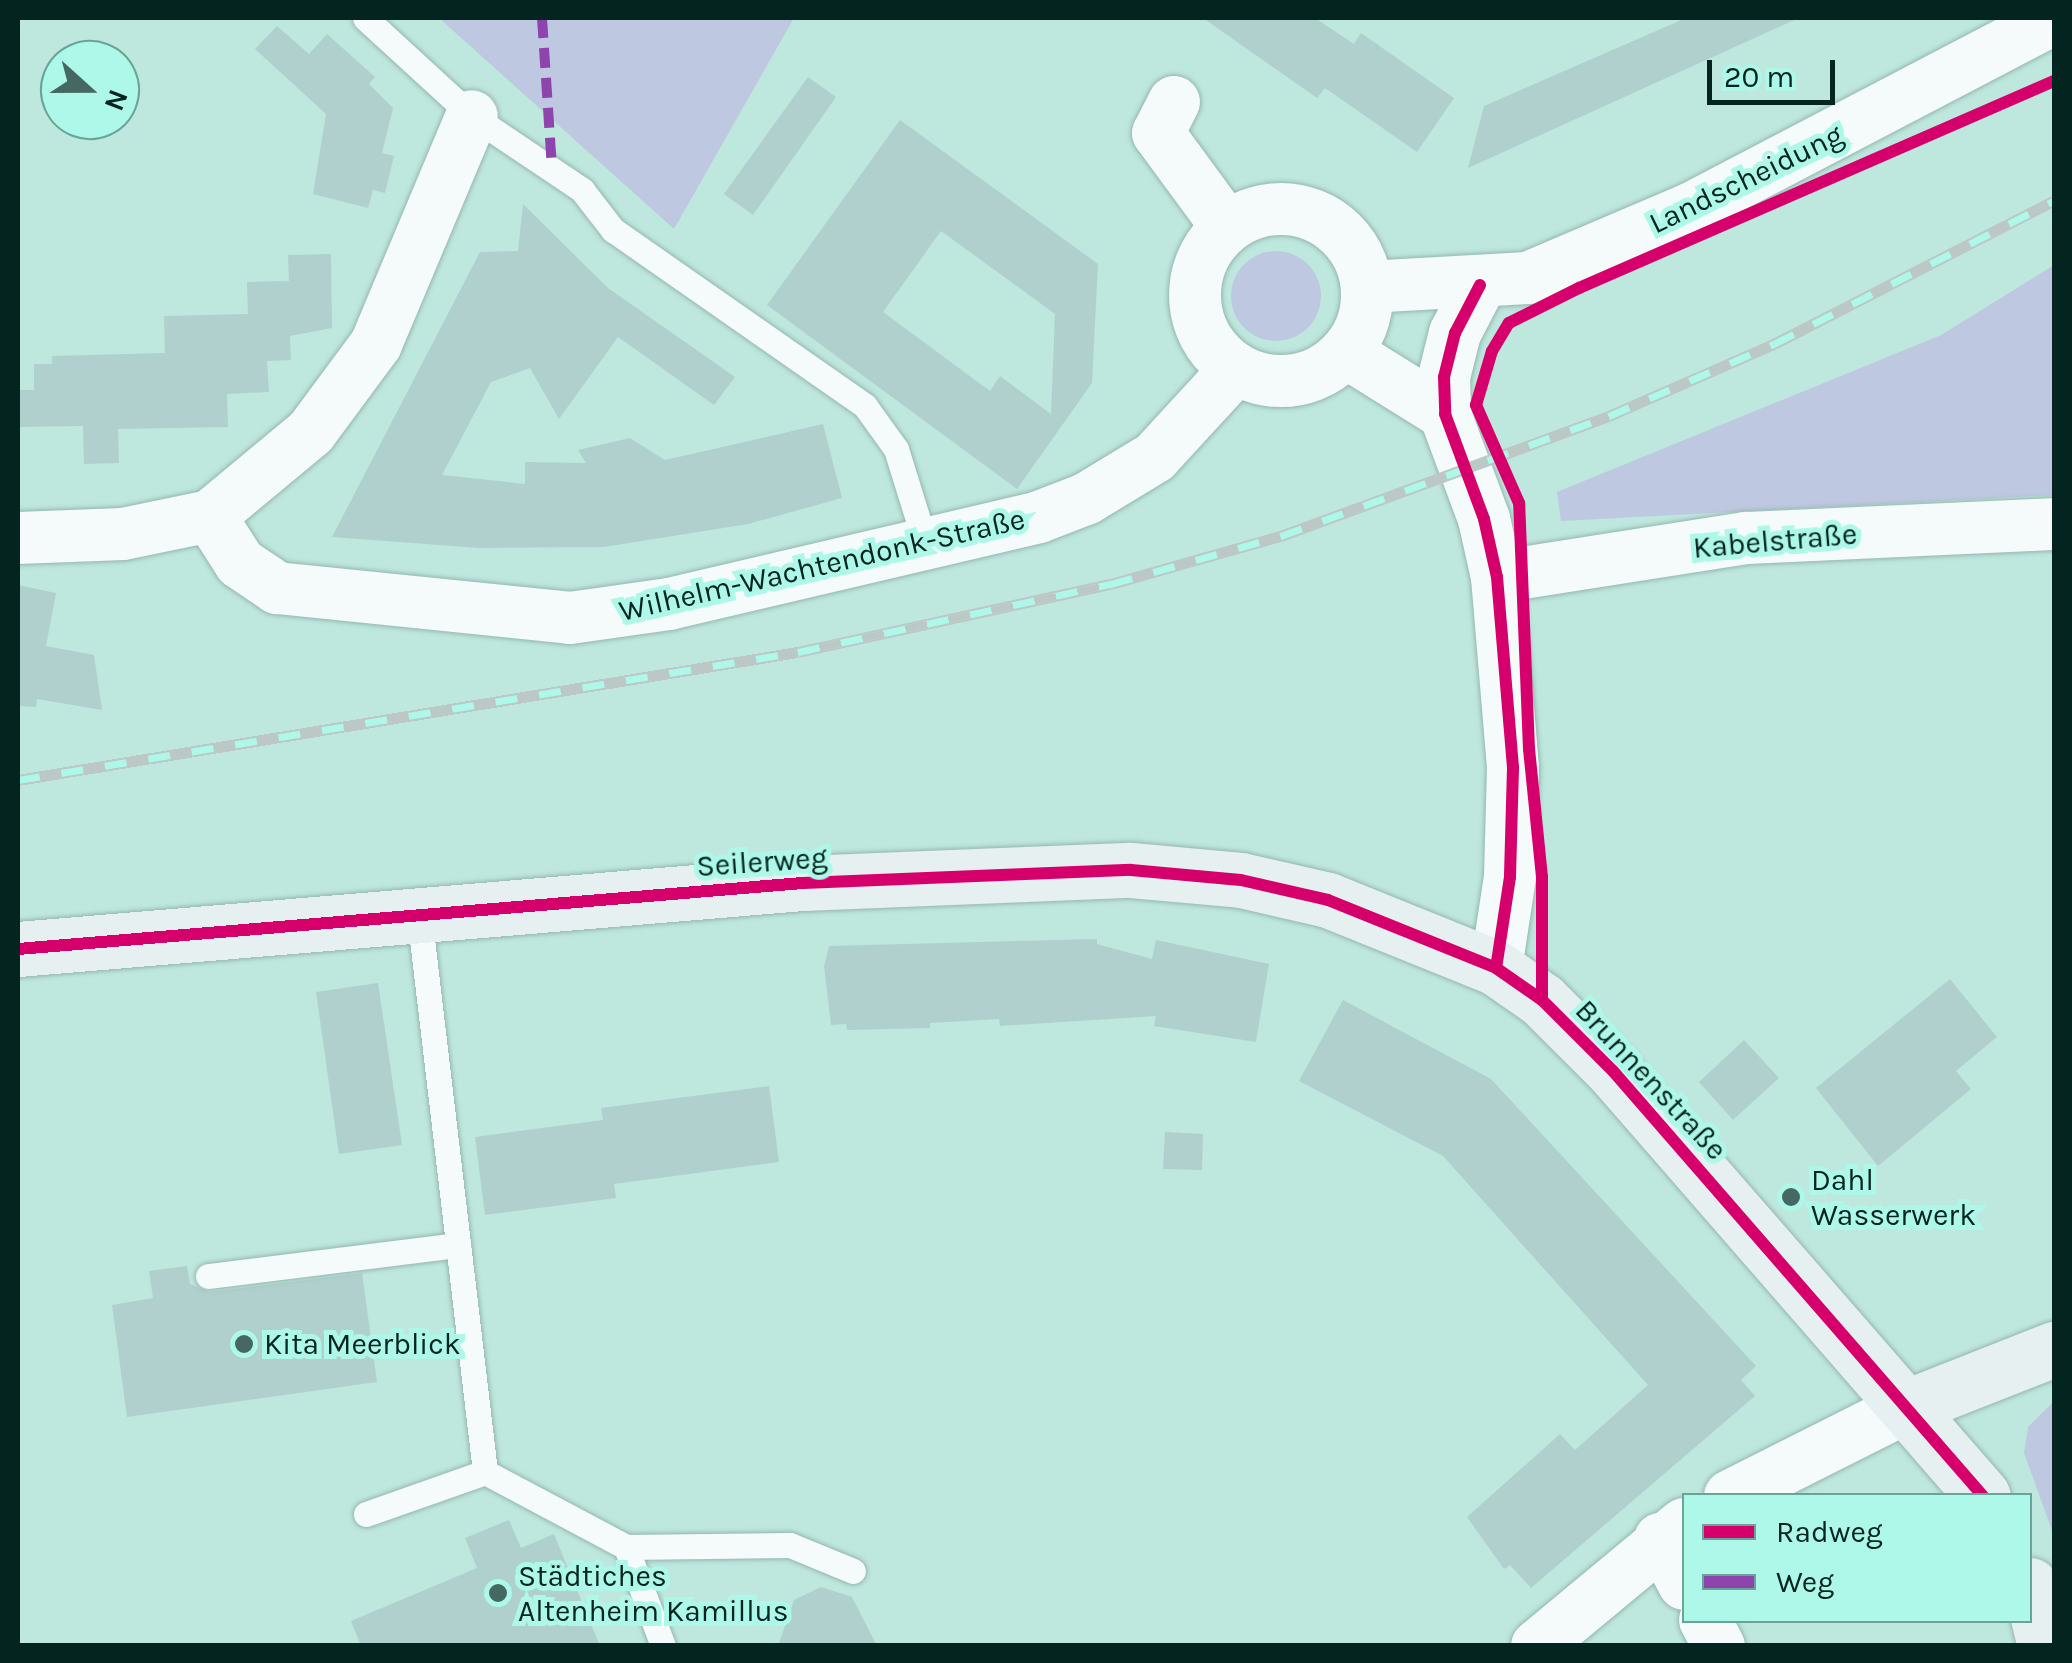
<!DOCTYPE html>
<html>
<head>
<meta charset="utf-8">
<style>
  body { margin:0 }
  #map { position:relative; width:2072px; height:1663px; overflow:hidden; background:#bee7de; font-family:Karla,sans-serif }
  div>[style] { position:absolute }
  .green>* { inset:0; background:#bfc8e1 }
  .round { border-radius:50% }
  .building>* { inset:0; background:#b0d0cd }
  .roads { filter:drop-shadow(0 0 2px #95b7af) drop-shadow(0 0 2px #95b7af) }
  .lane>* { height:25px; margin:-12.5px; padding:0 12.5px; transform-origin:12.5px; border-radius:12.5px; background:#f5fbfa }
  .street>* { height:52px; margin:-26px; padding:0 26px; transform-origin:26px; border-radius:26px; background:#f5fbfa }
  .street>.ring { margin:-26px; padding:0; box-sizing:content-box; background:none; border:52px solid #f5fbfa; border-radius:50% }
  .secondary>* { height:55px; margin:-27.5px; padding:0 27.5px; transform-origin:27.5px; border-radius:27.5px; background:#e6f0f0 }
  .rail>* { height:11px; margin-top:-5.5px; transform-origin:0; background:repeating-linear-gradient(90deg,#adf8e8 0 22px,#bcc8c6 0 44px); box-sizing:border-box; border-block:2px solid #bcc8c6 }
  .quiet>* { height:10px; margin-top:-5px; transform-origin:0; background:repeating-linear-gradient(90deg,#8e44ad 0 20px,transparent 0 30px) }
  .cycleway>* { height:12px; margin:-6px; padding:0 6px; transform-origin:6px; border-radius:6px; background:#d6006c }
  .dots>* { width:28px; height:28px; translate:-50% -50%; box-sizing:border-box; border:5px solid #adf8e8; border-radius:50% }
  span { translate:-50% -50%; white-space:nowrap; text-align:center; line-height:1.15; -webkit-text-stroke:10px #adf8e8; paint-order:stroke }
  .street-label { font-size:30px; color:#04251f }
  .poi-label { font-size:30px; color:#04251f }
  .left { translate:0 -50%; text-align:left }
  .frame { position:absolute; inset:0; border:20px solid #04251f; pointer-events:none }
  .legend { position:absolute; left:1682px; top:1493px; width:350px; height:130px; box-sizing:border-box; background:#adf8e8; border:2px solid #69a498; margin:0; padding:12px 18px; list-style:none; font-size:30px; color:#04251f }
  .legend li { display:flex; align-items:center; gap:20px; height:50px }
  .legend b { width:50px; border:2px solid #69a498 }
  .north { position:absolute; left:40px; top:40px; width:100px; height:100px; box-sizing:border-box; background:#adf8e8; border:2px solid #69a498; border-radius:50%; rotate:111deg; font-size:28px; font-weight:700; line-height:40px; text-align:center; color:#04251f }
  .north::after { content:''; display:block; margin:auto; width:35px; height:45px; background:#456962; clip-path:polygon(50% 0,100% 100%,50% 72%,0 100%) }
  .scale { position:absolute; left:1707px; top:60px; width:128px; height:45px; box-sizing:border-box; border:5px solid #04251f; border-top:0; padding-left:12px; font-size:30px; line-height:35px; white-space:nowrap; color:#04251f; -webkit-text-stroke:8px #adf8e8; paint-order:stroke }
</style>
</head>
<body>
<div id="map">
  <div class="green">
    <i style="clip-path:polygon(439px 18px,794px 18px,674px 229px)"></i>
    <i class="round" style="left:1231px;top:251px;width:90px;height:90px"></i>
    <i style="clip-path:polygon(2054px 265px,2054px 495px,1561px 521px,1557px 492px,1941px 335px)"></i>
    <i style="clip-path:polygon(2054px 1401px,2054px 1536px,2024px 1453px,2028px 1427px)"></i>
  </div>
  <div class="building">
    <i style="clip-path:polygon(1203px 18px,1315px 18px,1354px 44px,1361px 33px,1454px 98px,1417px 152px,1325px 88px,1317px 98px)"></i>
    <i style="clip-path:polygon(1686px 18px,1799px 18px,1468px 168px,1484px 106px)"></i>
    <i style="clip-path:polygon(277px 26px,309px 54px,327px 34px,375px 77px,369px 84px,393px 108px,382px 153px,394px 156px,385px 193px,373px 190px,368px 208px,313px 194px,326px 114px,255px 49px)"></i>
    <i style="clip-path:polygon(808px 77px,836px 97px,753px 215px,724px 194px)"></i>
    <i style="clip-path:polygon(evenodd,900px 120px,1098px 264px,1092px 383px,1017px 489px,767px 305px,900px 120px,941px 231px,1055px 314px,1051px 414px,1000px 376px,990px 391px,883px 312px,941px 231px)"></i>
    <i style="clip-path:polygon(523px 204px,608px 288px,735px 377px,714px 405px,618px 337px,559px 419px,530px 368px,491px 382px,442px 475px,525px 484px,525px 462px,586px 463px,578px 450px,630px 438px,665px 460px,823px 424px,842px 498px,748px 524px,604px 547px,479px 548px,332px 537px,480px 252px,518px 251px)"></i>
    <i style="clip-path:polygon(331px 254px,332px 328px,290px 336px,291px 360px,267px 361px,269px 392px,227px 394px,228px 427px,118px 429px,119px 463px,84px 464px,83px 426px,18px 427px,18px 390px,34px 390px,34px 364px,52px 364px,52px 356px,165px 353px,164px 316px,248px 314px,247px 282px,289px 281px,288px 255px)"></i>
    <i style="clip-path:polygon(18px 585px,56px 593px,46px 646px,94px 655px,102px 710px,37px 699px,36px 707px,18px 706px)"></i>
    <i style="clip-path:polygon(1097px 939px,1097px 944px,1152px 959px,1156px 940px,1269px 964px,1256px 1042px,1154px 1026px,1156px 1016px,1000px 1026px,999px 1019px,930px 1023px,930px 1028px,847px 1030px,846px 1024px,831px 1025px,824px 966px,829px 946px)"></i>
    <i style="clip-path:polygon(1950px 979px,1997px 1037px,1956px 1071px,1971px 1089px,1878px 1166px,1816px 1088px)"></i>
    <i style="clip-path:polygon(378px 983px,402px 1145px,339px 1154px,316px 992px)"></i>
    <i style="clip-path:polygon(1343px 1000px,1491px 1079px,1756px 1366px,1741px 1380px,1755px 1396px,1531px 1588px,1510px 1565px,1504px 1569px,1467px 1517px,1560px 1434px,1575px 1450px,1648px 1385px,1443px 1156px,1299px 1081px)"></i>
    <i style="clip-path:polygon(1744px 1040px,1779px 1078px,1733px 1120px,1699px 1082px)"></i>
    <i style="clip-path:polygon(769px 1086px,779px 1162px,614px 1184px,616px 1198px,485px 1215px,475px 1137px,603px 1120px,601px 1108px)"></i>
    <i style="clip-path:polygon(1165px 1132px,1203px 1134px,1202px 1170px,1163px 1169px)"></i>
    <i style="clip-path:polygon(187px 1266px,190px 1284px,209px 1292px,362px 1273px,377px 1382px,127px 1417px,112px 1305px,153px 1298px,149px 1271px)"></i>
    <i style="clip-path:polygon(509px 1520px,521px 1548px,554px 1534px,600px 1646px,361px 1646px,351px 1621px,477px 1568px,465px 1538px)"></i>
    <i style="clip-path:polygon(821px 1587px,852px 1597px,877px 1646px,778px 1646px,794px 1600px)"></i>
  </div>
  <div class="roads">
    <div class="lane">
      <i style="left:365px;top:18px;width:145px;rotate:42.5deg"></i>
      <i style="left:472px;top:116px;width:133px;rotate:33.9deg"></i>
      <i style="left:582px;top:190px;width:51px;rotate:52.2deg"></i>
      <i style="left:613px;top:230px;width:307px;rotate:34.9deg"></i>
      <i style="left:865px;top:406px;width:53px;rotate:54.2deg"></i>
      <i style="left:896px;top:449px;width:97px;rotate:72.7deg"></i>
      <i style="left:419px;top:914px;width:562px;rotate:83.25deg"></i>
      <i style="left:485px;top:1472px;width:160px;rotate:28deg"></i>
      <i style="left:626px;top:1547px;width:106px;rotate:69.5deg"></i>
      <i style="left:208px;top:1276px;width:252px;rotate:-7.1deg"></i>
      <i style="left:366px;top:1514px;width:126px;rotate:-19.4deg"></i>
      <i style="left:626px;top:1547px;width:164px;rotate:-0.7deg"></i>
      <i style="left:790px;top:1545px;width:68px;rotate:22.4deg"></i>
    </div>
    <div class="street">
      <i style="left:1174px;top:102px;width:35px;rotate:117deg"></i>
      <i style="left:1158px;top:133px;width:117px;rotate:53.7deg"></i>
      <i class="ring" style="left:1195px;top:209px;width:120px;height:120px"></i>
      <i style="left:1480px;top:285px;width:54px;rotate:117.5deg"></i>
      <i style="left:1455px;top:333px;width:45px;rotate:104deg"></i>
      <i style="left:1444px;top:377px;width:37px;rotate:88deg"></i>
      <i style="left:1445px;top:414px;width:112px;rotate:69.6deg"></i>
      <i style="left:1484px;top:519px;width:59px;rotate:77.4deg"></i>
      <i style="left:1497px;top:577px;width:192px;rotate:85.2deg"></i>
      <i style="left:1513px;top:768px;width:109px;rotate:91.6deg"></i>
      <i style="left:1510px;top:877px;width:92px;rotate:98.7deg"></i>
      <i style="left:1367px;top:287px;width:161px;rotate:-3.2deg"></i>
      <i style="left:1528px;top:278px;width:178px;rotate:-23.1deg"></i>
      <i style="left:1692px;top:208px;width:408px;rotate:-27.6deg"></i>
      <i style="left:1347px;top:353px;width:115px;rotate:31.9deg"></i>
      <i style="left:210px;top:516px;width:56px;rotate:57.4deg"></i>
      <i style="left:240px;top:563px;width:45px;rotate:34deg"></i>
      <i style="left:277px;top:588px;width:295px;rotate:5.8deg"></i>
      <i style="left:570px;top:618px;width:100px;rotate:-8deg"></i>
      <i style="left:669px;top:604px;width:380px;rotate:-13.2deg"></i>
      <i style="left:1039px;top:517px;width:50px;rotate:-21deg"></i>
      <i style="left:1086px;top:499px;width:81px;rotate:-31.3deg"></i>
      <i style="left:1155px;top:457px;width:120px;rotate:-47.4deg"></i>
      <i style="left:18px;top:538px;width:105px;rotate:-2.2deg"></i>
      <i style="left:123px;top:534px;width:89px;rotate:-11.7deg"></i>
      <i style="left:210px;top:516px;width:131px;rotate:-39.7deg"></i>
      <i style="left:311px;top:432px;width:109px;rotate:-53.5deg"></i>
      <i style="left:376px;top:344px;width:247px;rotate:-67.2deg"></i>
      <i style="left:1497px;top:577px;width:252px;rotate:-8.9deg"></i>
      <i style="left:1746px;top:538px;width:308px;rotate:-2.6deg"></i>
      <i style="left:1730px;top:1496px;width:200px;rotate:-26.7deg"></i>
      <i style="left:1660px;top:1539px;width:51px;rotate:61.9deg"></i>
      <i style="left:1705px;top:1620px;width:30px;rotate:62deg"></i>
      <i style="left:1537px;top:1646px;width:191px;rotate:-39.7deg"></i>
    </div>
    <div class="secondary">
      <i style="left:18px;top:949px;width:788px;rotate:-4.81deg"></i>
      <i style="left:803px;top:883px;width:328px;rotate:-2.3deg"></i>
      <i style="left:1131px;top:870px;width:110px;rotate:5.2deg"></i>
      <i style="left:1241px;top:880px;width:89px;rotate:12.9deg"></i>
      <i style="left:1328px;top:900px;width:181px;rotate:22deg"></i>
      <i style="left:1496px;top:968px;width:56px;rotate:34.8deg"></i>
      <i style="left:1542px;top:1000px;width:100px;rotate:45deg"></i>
      <i style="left:1613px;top:1071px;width:563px;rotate:48.96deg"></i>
      <i style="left:1909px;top:1406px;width:156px;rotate:-21.5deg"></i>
      <i style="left:2030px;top:1585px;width:63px;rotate:76.2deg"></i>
    </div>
  </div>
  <div class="rail">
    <i style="left:18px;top:780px;width:790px;rotate:-9.32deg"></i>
    <i style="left:798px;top:652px;width:320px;rotate:-12.3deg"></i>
    <i style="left:1111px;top:584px;width:177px;rotate:-15.8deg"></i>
    <i style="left:1281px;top:536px;width:349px;rotate:-20.1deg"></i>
    <i style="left:1609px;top:416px;width:180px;rotate:-23.6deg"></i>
    <i style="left:1774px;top:344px;width:314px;rotate:-27.1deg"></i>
  </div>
  <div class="quiet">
    <i style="left:542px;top:18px;width:149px;rotate:86.2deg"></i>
  </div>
  <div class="cycleway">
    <i style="left:1480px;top:285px;width:54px;rotate:117.5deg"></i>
    <i style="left:1455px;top:333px;width:45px;rotate:104deg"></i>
    <i style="left:1444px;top:377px;width:37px;rotate:88deg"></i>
    <i style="left:1445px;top:414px;width:112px;rotate:69.6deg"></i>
    <i style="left:1484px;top:519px;width:59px;rotate:77.4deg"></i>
    <i style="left:1497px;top:577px;width:192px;rotate:85.2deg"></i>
    <i style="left:1513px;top:768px;width:109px;rotate:91.6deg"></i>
    <i style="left:1510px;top:877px;width:92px;rotate:98.7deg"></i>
    <i style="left:18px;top:949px;width:788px;rotate:-4.81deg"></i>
    <i style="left:803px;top:883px;width:328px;rotate:-2.3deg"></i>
    <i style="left:1131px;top:870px;width:110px;rotate:5.2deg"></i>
    <i style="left:1241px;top:880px;width:89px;rotate:12.9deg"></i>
    <i style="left:1328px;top:900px;width:181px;rotate:22deg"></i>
    <i style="left:1496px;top:968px;width:56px;rotate:34.8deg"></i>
    <i style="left:1542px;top:1000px;width:100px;rotate:45deg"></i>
    <i style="left:1613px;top:1071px;width:563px;rotate:48.96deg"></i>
    <i style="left:1542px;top:1000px;width:123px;rotate:-90deg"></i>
    <i style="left:1542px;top:877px;width:129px;rotate:-95.8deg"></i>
    <i style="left:1529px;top:749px;width:246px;rotate:-92.3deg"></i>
    <i style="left:1519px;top:503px;width:107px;rotate:-113.7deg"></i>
    <i style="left:1476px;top:405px;width:56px;rotate:-73.5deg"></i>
    <i style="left:1492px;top:351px;width:33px;rotate:-59deg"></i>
    <i style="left:1509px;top:323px;width:78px;rotate:-26.6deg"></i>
    <i style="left:1579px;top:288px;width:518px;rotate:-23.55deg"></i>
  </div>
  <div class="dots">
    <i style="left:1791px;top:1197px;background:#456962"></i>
    <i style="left:244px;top:1344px;background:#456962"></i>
    <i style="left:498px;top:1593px;background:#456962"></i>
  </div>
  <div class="street-label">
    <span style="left:1746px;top:179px;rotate:-26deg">Landscheidung</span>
    <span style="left:1775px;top:541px;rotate:-5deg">Kabelstraße</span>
    <span style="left:822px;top:565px;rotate:-13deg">Wilhelm-Wachtendonk-Straße</span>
    <span style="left:762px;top:862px;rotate:-4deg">Seilerweg</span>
    <span style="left:1651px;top:1080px;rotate:47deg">Brunnenstraße</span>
  </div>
  <div class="poi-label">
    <span class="left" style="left:1811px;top:1197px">Dahl<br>Wasserwerk</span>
    <span class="left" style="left:264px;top:1344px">Kita Meerblick</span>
    <span class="left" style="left:518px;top:1593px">Städtiches<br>Altenheim Kamillus</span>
  </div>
  <div class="frame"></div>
  <ul class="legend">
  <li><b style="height:12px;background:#d6006c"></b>Radweg</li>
  <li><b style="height:12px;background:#8e44ad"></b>Weg</li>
  </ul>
  <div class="north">N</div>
  <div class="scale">20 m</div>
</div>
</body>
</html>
